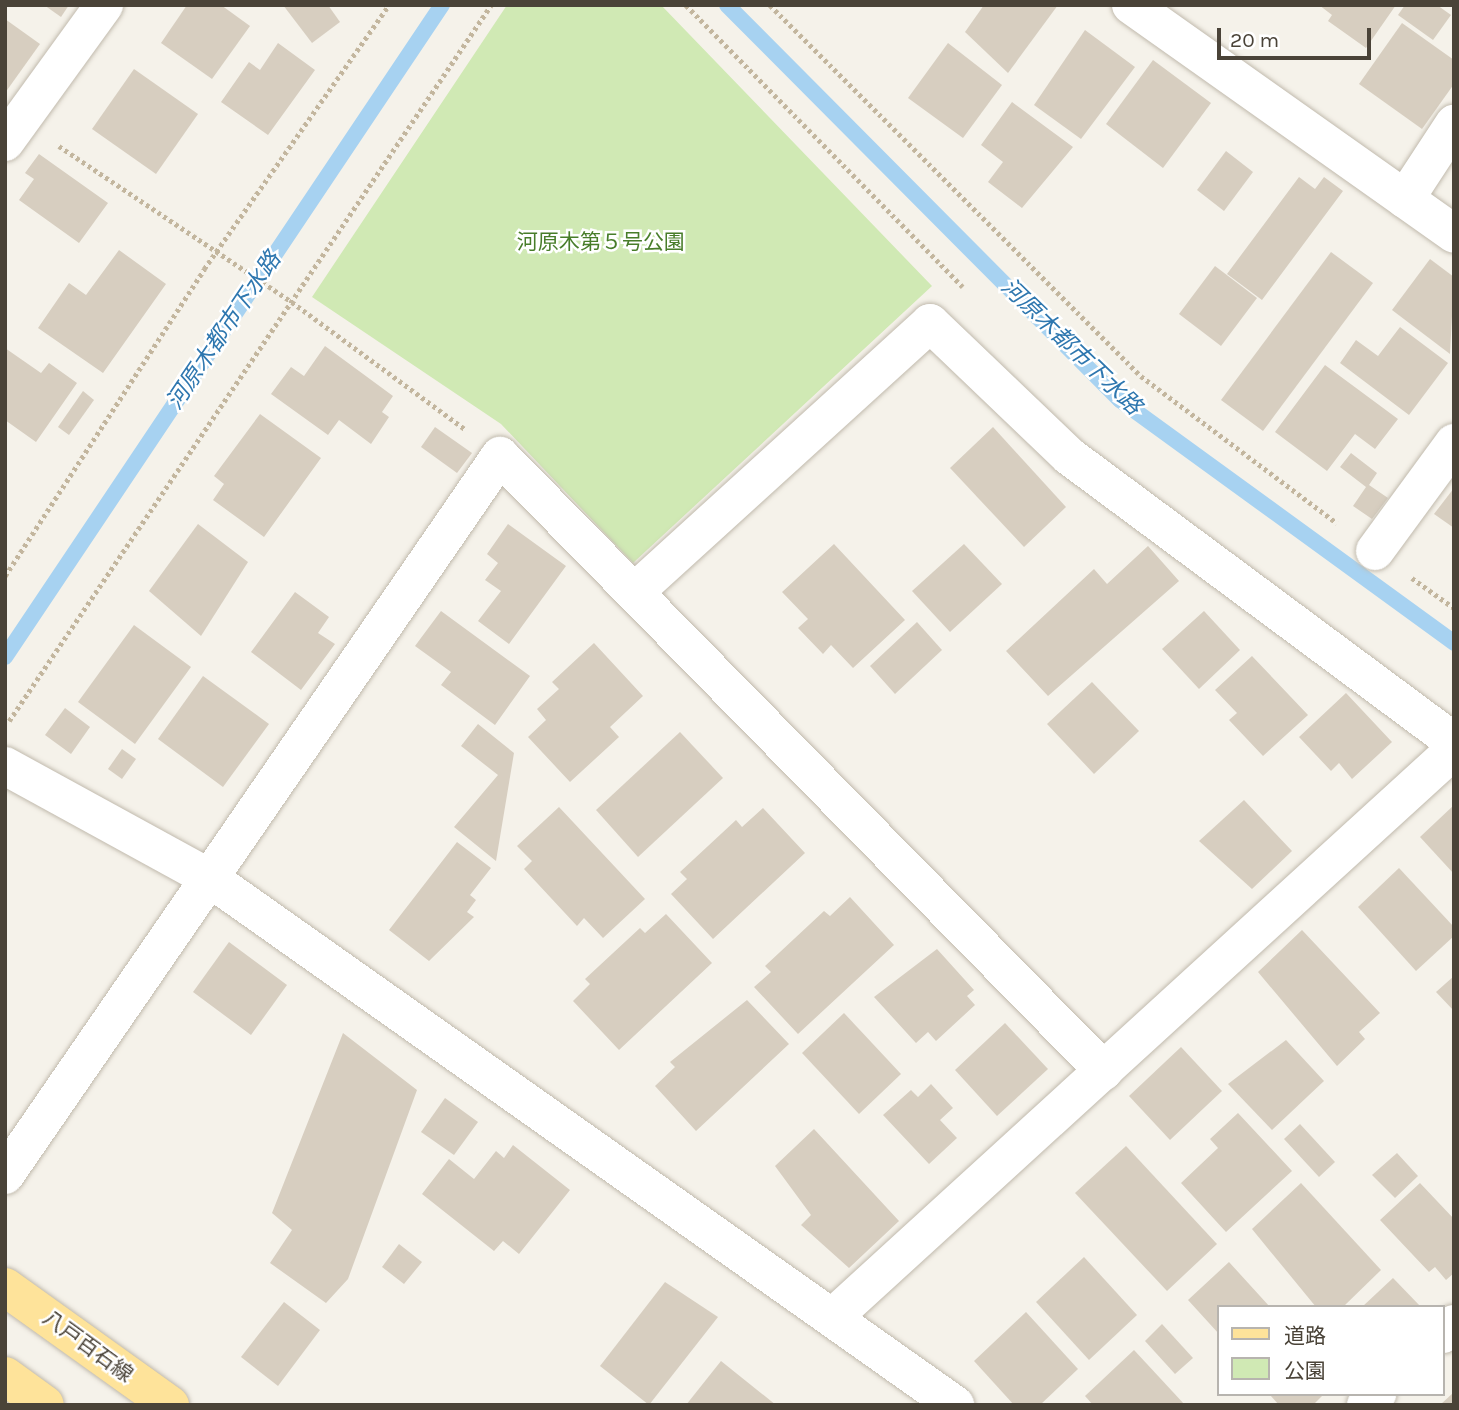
<!DOCTYPE html>
<html>
<head>
<meta charset="utf-8">
<style>
  body { margin:0 }
  #map { position:relative; width:1459px; height:1410px; overflow:hidden; background:#f5f2ea; font-family:Karla,"Noto Sans JP",sans-serif }
  div>[style] { position:absolute }
  .green>* { inset:0; background:#d0e9b4 }
  .stream>* { height:16px; margin:-8px; padding:0 8px; transform-origin:8px; border-radius:8px; background:#a7d2f1 }
  .building>* { inset:0; background:#d7cec0 }
  .path>* { height:4.5px; margin-top:-2.25px; transform-origin:0; background:repeating-linear-gradient(90deg,#c3b69e 0 3.5px,transparent 0 7px) }
  .roads { filter:drop-shadow(0 0 2px #c1baad) drop-shadow(0 0 2px #c1baad) }
  .minor>* { height:38px; margin:-19px; padding:0 19px; transform-origin:19px; border-radius:19px; background:#fff }
  .primary>* { height:38px; margin:-19px; padding:0 19px; transform-origin:19px; border-radius:19px; background:#fee39a }
  span { translate:-50% -50%; white-space:nowrap; text-align:center; line-height:1.15; -webkit-text-stroke:5px #fff; paint-order:stroke }
  .park-label { font-size:21px; color:#487d2a }
  .street-label { font-size:21px; color:#4a4338 }
  .water-label { font-size:23px; color:#2e77af; font-style:italic }
  .frame { position:absolute; inset:0; border:7px solid #4a4338; pointer-events:none }
  .legend { position:absolute; left:1217px; top:1305px; width:228px; height:91px; box-sizing:border-box; background:#fff; border:2px solid #b7b4af; margin:0; padding:9px 12px; list-style:none; font-size:21px; color:#4a4338 }
  .legend li { display:flex; align-items:center; gap:14px; height:35px }
  .legend b { width:35px; border:2px solid #b7b4af }
  .scale { position:absolute; left:1217px; top:28px; width:154px; height:32px; box-sizing:border-box; border:4px solid #4a4338; border-top:0; padding-left:9px; font-size:21px; line-height:24px; white-space:nowrap; color:#4a4338; -webkit-text-stroke:5px #fff; paint-order:stroke }
</style>
</head>
<body>
<div id="map">
  <div class="green">
    <i style="clip-path:polygon(507px 5px,661px 5px,932px 286px,633px 563px,501px 424px,312px 297px)"></i>
  </div>
  <div class="stream">
    <i style="left:727px;top:5px;width:557px;rotate:45.15deg"></i>
    <i style="left:1120px;top:400px;width:413px;rotate:36deg"></i>
    <i style="left:5px;top:657px;width:785px;rotate:-56.17deg"></i>
  </div>
  <div class="building">
    <i style="clip-path:polygon(44px 5px,69px 5px,61px 17px)"></i>
    <i style="clip-path:polygon(187px 5px,221px 5px,250px 26px,212px 79px,161px 43px)"></i>
    <i style="clip-path:polygon(283px 5px,328px 5px,340px 22px,312px 43px)"></i>
    <i style="clip-path:polygon(984px 5px,1058px 5px,1008px 73px,965px 32px)"></i>
    <i style="clip-path:polygon(1319px 5px,1396px 5px,1366px 48px,1328px 21px,1332px 15px)"></i>
    <i style="clip-path:polygon(1405px 5px,1437px 5px,1451px 15px,1433px 40px,1398px 15px)"></i>
    <i style="clip-path:polygon(5px 19px,40px 44px,5px 93px)"></i>
    <i style="clip-path:polygon(1402px 23px,1454px 60px,1454px 84px,1422px 129px,1359px 84px)"></i>
    <i style="clip-path:polygon(1085px 30px,1135px 67px,1081px 139px,1034px 105px)"></i>
    <i style="clip-path:polygon(278px 43px,315px 70px,268px 135px,221px 102px,249px 62px,260px 70px)"></i>
    <i style="clip-path:polygon(948px 43px,1002px 85px,963px 138px,908px 98px)"></i>
    <i style="clip-path:polygon(1153px 60px,1211px 103px,1163px 168px,1106px 124px)"></i>
    <i style="clip-path:polygon(134px 69px,198px 114px,156px 174px,92px 129px)"></i>
    <i style="clip-path:polygon(1012px 102px,1073px 147px,1022px 208px,988px 182px,1003px 162px,981px 145px)"></i>
    <i style="clip-path:polygon(1226px 151px,1253px 172px,1224px 211px,1197px 190px)"></i>
    <i style="clip-path:polygon(39px 154px,108px 203px,79px 243px,19px 200px,34px 179px,25px 173px)"></i>
    <i style="clip-path:polygon(1299px 177px,1315px 189px,1324px 177px,1343px 191px,1262px 300px,1227px 274px)"></i>
    <i style="clip-path:polygon(119px 250px,166px 284px,103px 373px,38px 328px,69px 283px,86px 295px)"></i>
    <i style="clip-path:polygon(1331px 252px,1373px 283px,1263px 431px,1221px 400px)"></i>
    <i style="clip-path:polygon(1430px 259px,1454px 277px,1450px 354px,1392px 310px)"></i>
    <i style="clip-path:polygon(1215px 266px,1257px 298px,1221px 346px,1179px 314px)"></i>
    <i style="clip-path:polygon(1400px 327px,1448px 363px,1409px 415px,1340px 363px,1356px 340px,1378px 356px)"></i>
    <i style="clip-path:polygon(325px 346px,393px 396px,382px 412px,389px 417px,371px 444px,339px 420px,328px 435px,271px 394px,291px 367px,304px 376px)"></i>
    <i style="clip-path:polygon(5px 348px,41px 373px,49px 363px,77px 383px,36px 442px,5px 420px)"></i>
    <i style="clip-path:polygon(1325px 365px,1398px 419px,1375px 449px,1355px 434px,1327px 471px,1275px 432px)"></i>
    <i style="clip-path:polygon(83px 391px,94px 400px,69px 435px,58px 427px)"></i>
    <i style="clip-path:polygon(260px 414px,321px 458px,264px 537px,213px 500px,224px 484px,214px 476px)"></i>
    <i style="clip-path:polygon(435px 427px,472px 453px,457px 473px,421px 447px)"></i>
    <i style="clip-path:polygon(993px 427px,1066px 507px,1024px 547px,950px 468px)"></i>
    <i style="clip-path:polygon(1351px 453px,1377px 473px,1369px 485px,1388px 498px,1372px 519px,1353px 506px,1366px 487px,1340px 467px)"></i>
    <i style="clip-path:polygon(1454px 488px,1454px 528px,1434px 514px)"></i>
    <i style="clip-path:polygon(198px 524px,248px 562px,201px 636px,149px 591px)"></i>
    <i style="clip-path:polygon(508px 524px,566px 566px,509px 644px,478px 621px,501px 591px,485px 580px,498px 563px,487px 554px)"></i>
    <i style="clip-path:polygon(834px 544px,905px 620px,853px 668px,831px 645px,823px 654px,798px 628px,808px 619px,782px 592px)"></i>
    <i style="clip-path:polygon(964px 544px,1002px 584px,950px 632px,912px 591px)"></i>
    <i style="clip-path:polygon(1148px 546px,1179px 581px,1048px 696px,1006px 651px,1094px 569px,1107px 584px)"></i>
    <i style="clip-path:polygon(295px 592px,329px 617px,318px 633px,335px 644px,301px 690px,251px 652px)"></i>
    <i style="clip-path:polygon(441px 611px,530px 676px,495px 725px,441px 685px,451px 672px,415px 646px)"></i>
    <i style="clip-path:polygon(1204px 611px,1240px 650px,1199px 689px,1162px 649px)"></i>
    <i style="clip-path:polygon(917px 622px,942px 650px,895px 694px,870px 666px)"></i>
    <i style="clip-path:polygon(134px 625px,191px 667px,135px 744px,78px 702px)"></i>
    <i style="clip-path:polygon(594px 643px,643px 696px,610px 727px,619px 737px,570px 782px,528px 737px,546px 720px,537px 709px,559px 689px,552px 682px)"></i>
    <i style="clip-path:polygon(1252px 656px,1308px 715px,1263px 756px,1229px 720px,1237px 713px,1215px 690px)"></i>
    <i style="clip-path:polygon(203px 676px,269px 724px,223px 787px,158px 739px)"></i>
    <i style="clip-path:polygon(1092px 682px,1139px 731px,1094px 774px,1047px 724px)"></i>
    <i style="clip-path:polygon(1346px 693px,1392px 742px,1352px 779px,1339px 763px,1331px 771px,1299px 737px)"></i>
    <i style="clip-path:polygon(65px 708px,90px 727px,71px 754px,45px 735px)"></i>
    <i style="clip-path:polygon(478px 724px,514px 753px,496px 861px,454px 827px,498px 775px,461px 746px)"></i>
    <i style="clip-path:polygon(680px 732px,723px 778px,638px 857px,596px 810px)"></i>
    <i style="clip-path:polygon(122px 749px,136px 759px,122px 779px,108px 769px)"></i>
    <i style="clip-path:polygon(1244px 800px,1292px 851px,1252px 889px,1199px 841px)"></i>
    <i style="clip-path:polygon(1454px 805px,1454px 874px,1420px 837px)"></i>
    <i style="clip-path:polygon(559px 807px,645px 899px,603px 938px,584px 918px,577px 926px,524px 869px,532px 861px,517px 846px)"></i>
    <i style="clip-path:polygon(763px 808px,805px 853px,713px 939px,671px 894px,687px 879px,680px 872px,736px 820px,742px 827px)"></i>
    <i style="clip-path:polygon(457px 842px,491px 868px,470px 895px,476px 900px,467px 912px,474px 917px,429px 961px,389px 930px)"></i>
    <i style="clip-path:polygon(1399px 868px,1454px 927px,1454px 936px,1416px 971px,1358px 907px)"></i>
    <i style="clip-path:polygon(850px 897px,894px 945px,798px 1034px,754px 987px,771px 972px,765px 966px,824px 911px,830px 916px)"></i>
    <i style="clip-path:polygon(666px 914px,712px 963px,619px 1050px,573px 1001px,590px 984px,585px 979px,640px 928px,645px 933px)"></i>
    <i style="clip-path:polygon(1302px 930px,1380px 1013px,1359px 1032px,1365px 1039px,1337px 1066px,1258px 972px)"></i>
    <i style="clip-path:polygon(229px 942px,287px 985px,251px 1035px,193px 992px)"></i>
    <i style="clip-path:polygon(937px 949px,974px 990px,967px 996px,975px 1005px,936px 1041px,928px 1032px,916px 1043px,874px 997px)"></i>
    <i style="clip-path:polygon(1454px 976px,1454px 1011px,1436px 992px)"></i>
    <i style="clip-path:polygon(747px 1000px,789px 1044px,696px 1131px,655px 1086px,675px 1067px,670px 1062px)"></i>
    <i style="clip-path:polygon(844px 1013px,901px 1074px,859px 1114px,802px 1053px)"></i>
    <i style="clip-path:polygon(1005px 1023px,1048px 1069px,997px 1116px,955px 1070px)"></i>
    <i style="clip-path:polygon(343px 1033px,417px 1090px,348px 1279px,326px 1303px,270px 1263px,292px 1230px,272px 1213px)"></i>
    <i style="clip-path:polygon(1286px 1040px,1324px 1081px,1272px 1130px,1228px 1084px)"></i>
    <i style="clip-path:polygon(1181px 1047px,1222px 1091px,1170px 1140px,1129px 1096px)"></i>
    <i style="clip-path:polygon(931px 1084px,953px 1108px,940px 1120px,957px 1138px,929px 1164px,883px 1115px,911px 1090px,918px 1097px)"></i>
    <i style="clip-path:polygon(445px 1098px,478px 1122px,454px 1155px,421px 1132px)"></i>
    <i style="clip-path:polygon(1238px 1113px,1292px 1171px,1226px 1232px,1181px 1183px,1218px 1148px,1210px 1139px)"></i>
    <i style="clip-path:polygon(1300px 1124px,1335px 1162px,1319px 1177px,1284px 1139px)"></i>
    <i style="clip-path:polygon(814px 1129px,899px 1221px,849px 1268px,801px 1225px,811px 1215px,775px 1166px)"></i>
    <i style="clip-path:polygon(513px 1145px,570px 1190px,519px 1254px,503px 1241px,494px 1251px,422px 1194px,449px 1159px,474px 1179px,496px 1151px,504px 1158px)"></i>
    <i style="clip-path:polygon(1126px 1146px,1217px 1244px,1167px 1291px,1075px 1193px)"></i>
    <i style="clip-path:polygon(1397px 1153px,1418px 1176px,1395px 1198px,1372px 1175px)"></i>
    <i style="clip-path:polygon(1301px 1183px,1381px 1270px,1343px 1307px,1316px 1307px,1252px 1229px)"></i>
    <i style="clip-path:polygon(1420px 1183px,1454px 1219px,1454px 1273px,1446px 1280px,1435px 1267px,1429px 1272px,1380px 1220px)"></i>
    <i style="clip-path:polygon(399px 1244px,422px 1262px,404px 1284px,382px 1267px)"></i>
    <i style="clip-path:polygon(1084px 1257px,1137px 1315px,1089px 1360px,1036px 1302px)"></i>
    <i style="clip-path:polygon(1229px 1262px,1270px 1307px,1219px 1307px,1219px 1334px,1188px 1300px)"></i>
    <i style="clip-path:polygon(1393px 1278px,1421px 1307px,1362px 1307px)"></i>
    <i style="clip-path:polygon(665px 1282px,718px 1317px,649px 1405px,600px 1366px)"></i>
    <i style="clip-path:polygon(284px 1302px,320px 1330px,278px 1386px,241px 1357px)"></i>
    <i style="clip-path:polygon(1026px 1312px,1078px 1369px,1040px 1405px,1014px 1405px,974px 1361px)"></i>
    <i style="clip-path:polygon(1162px 1324px,1193px 1358px,1175px 1374px,1145px 1341px)"></i>
    <i style="clip-path:polygon(1134px 1350px,1185px 1405px,1093px 1405px,1085px 1396px)"></i>
    <i style="clip-path:polygon(721px 1361px,776px 1405px,686px 1405px)"></i>
    <i style="clip-path:polygon(1454px 1392px,1454px 1405px,1440px 1405px)"></i>
    <i style="clip-path:polygon(1269px 1394px,1324px 1394px,1313px 1405px,1279px 1405px)"></i>
  </div>
  <div class="path">
    <i style="left:686px;top:5px;width:395px;rotate:45.5deg"></i>
    <i style="left:770px;top:5px;width:525px;rotate:45deg"></i>
    <i style="left:1141px;top:376px;width:245px;rotate:36.9deg"></i>
    <i style="left:59px;top:146px;width:280px;rotate:33.8deg"></i>
    <i style="left:292px;top:302px;width:215px;rotate:36.3deg"></i>
    <i style="left:5px;top:576px;width:366px;rotate:-57deg"></i>
    <i style="left:204px;top:269px;width:322px;rotate:-55deg"></i>
    <i style="left:1412px;top:578px;width:52px;rotate:35.5deg"></i>
    <i style="left:9px;top:721px;width:863px;rotate:-56.05deg"></i>
  </div>
  <div class="roads">
    <div class="minor">
      <i style="left:1131px;top:5px;width:396px;rotate:35.3deg"></i>
      <i style="left:5px;top:142px;width:169px;rotate:-54.1deg"></i>
      <i style="left:1405px;top:199px;width:90px;rotate:-56.8deg"></i>
      <i style="left:1375px;top:551px;width:134px;rotate:-53.8deg"></i>
      <i style="left:638px;top:589px;width:395px;rotate:-42.3deg"></i>
      <i style="left:930px;top:323px;width:192px;rotate:43.7deg"></i>
      <i style="left:1069px;top:456px;width:480px;rotate:36.6deg"></i>
      <i style="left:5px;top:766px;width:231px;rotate:28.7deg"></i>
      <i style="left:208px;top:877px;width:915px;rotate:35.25deg"></i>
      <i style="left:5px;top:1175px;width:873px;rotate:-55.45deg"></i>
      <i style="left:500px;top:456px;width:862px;rotate:45.52deg"></i>
      <i style="left:833px;top:1317px;width:841px;rotate:-42.4deg"></i>
      <i style="left:1443px;top:1334px;width:15px;rotate:-42deg"></i>
      <i style="left:1366px;top:1405px;width:16px;rotate:-45deg"></i>
    </div>
    <div class="primary">
      <i style="left:5px;top:1287px;width:203px;rotate:35.6deg"></i>
      <i style="left:5px;top:1376px;width:49px;rotate:35.9deg"></i>
    </div>
  </div>
  <div class="park-label">
    <span style="left:601px;top:242px">河原木第５号公園</span>
  </div>
  <div class="street-label">
    <span style="left:88px;top:1346px;rotate:36deg">八戸百石線</span>
  </div>
  <div class="water-label">
    <span style="left:224px;top:331px;rotate:-56deg">河原木都市下水路</span>
    <span style="left:1071px;top:347px;rotate:44deg">河原木都市下水路</span>
  </div>
  <div class="frame"></div>
  <ul class="legend">
  <li><b style="height:9px;background:#fee39a"></b>道路</li>
  <li><b style="height:19px;background:#d0e9b4"></b>公園</li>
  </ul>
  <div class="scale">20 m</div>
</div>
</body>
</html>
